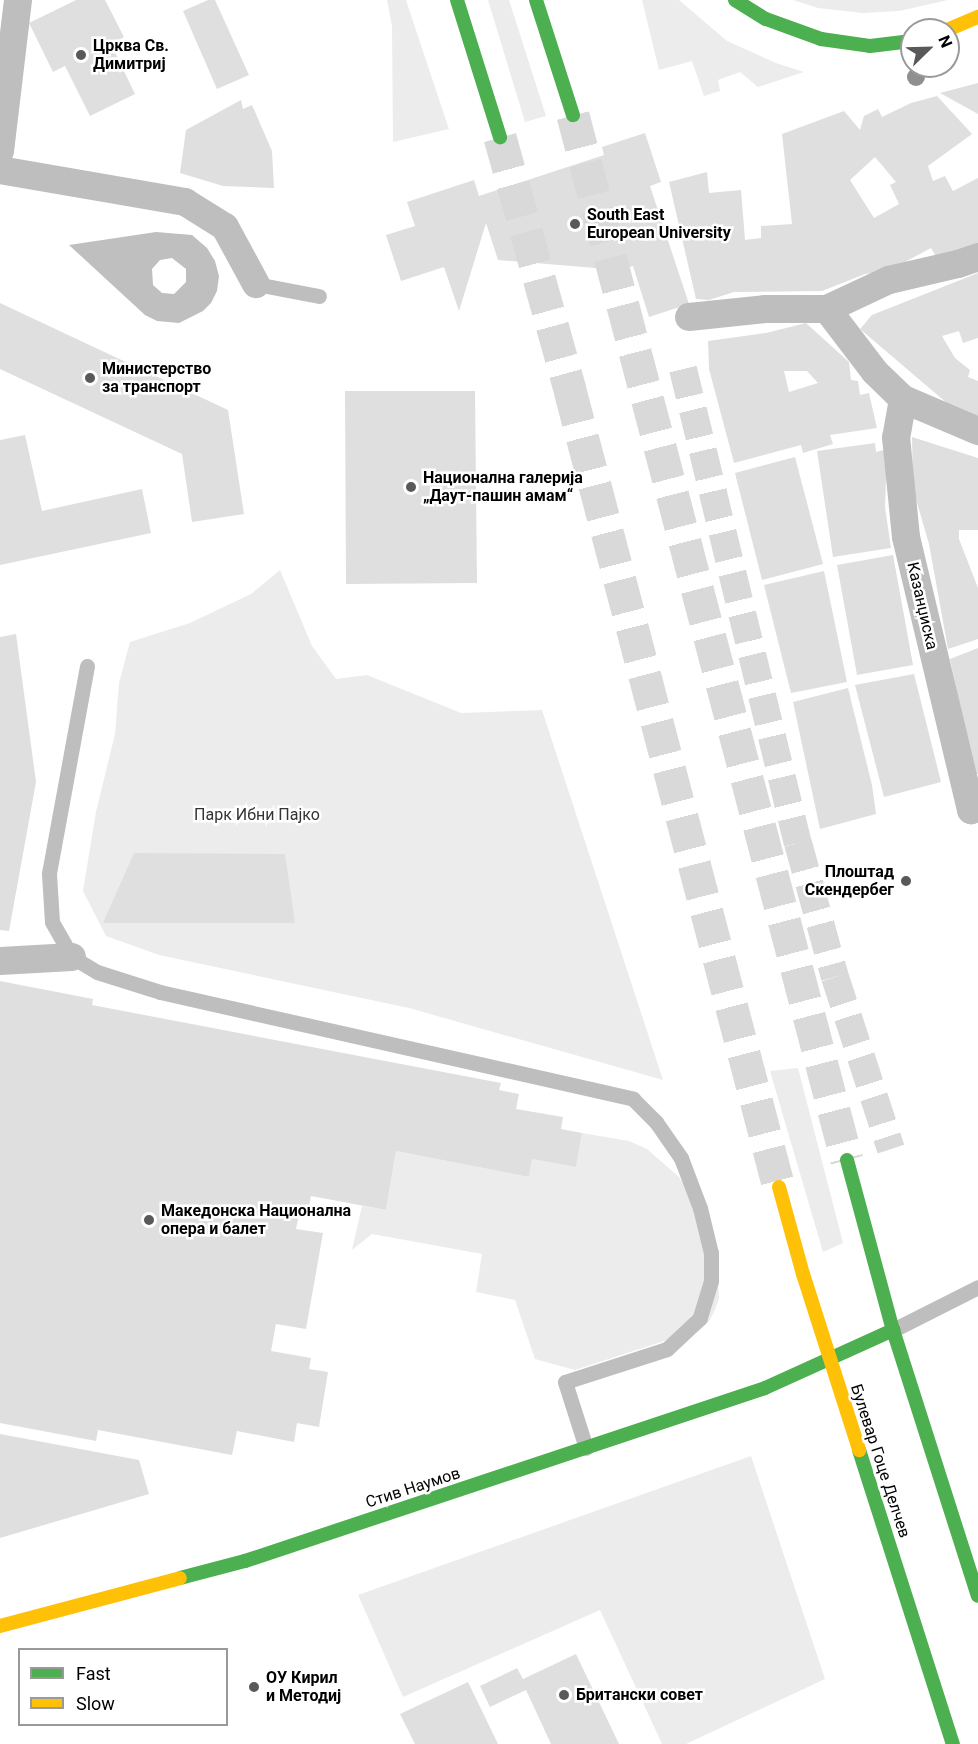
<!DOCTYPE html>
<html>
<head>
<meta charset="utf-8">
<style>
  body { margin:0 }
  #map { position:relative; width:978px; height:1744px; overflow:hidden; background:#fff; font-family:Roboto,sans-serif }
  div>[style] { position:absolute }
  .green>* { inset:0; background:#ececec }
  .water>* { inset:0; background:#bfbfbf }
  .building>* { inset:0; background:#dfdfdf }
  .street-tunnel>* { height:28px; margin-top:-14px; transform-origin:0; background:repeating-linear-gradient(90deg,#d9d9d9 0 28px,transparent 0 42px) }
  .secondary-tunnel>* { height:33px; margin-top:-16.5px; transform-origin:0; background:repeating-linear-gradient(90deg,#d9d9d9 0 33px,transparent 0 49px) }
  .lane>* { height:15px; margin:-7.5px; padding:0 7.5px; transform-origin:7.5px; border-radius:7.5px; background:#bebebe }
  .street>* { height:28px; margin:-14px; padding:0 14px; transform-origin:14px; border-radius:14px; background:#bebebe }
  .fast>* { height:14px; margin:-7px; padding:0 7px; transform-origin:7px; border-radius:7px; background:#4caf50 }
  .slow>* { height:14px; margin:-7px; padding:0 7px; transform-origin:7px; border-radius:7px; background:#ffc107 }
  .trees>* { width:18px; height:18px; margin:-9px; border-radius:50%; background:#8f8f8f }
  .dots>* { width:16px; height:16px; translate:-50% -50%; box-sizing:border-box; border:3px solid #fff; border-radius:50% }
  span { translate:-50% -50%; white-space:nowrap; text-align:center; line-height:1.15; -webkit-text-stroke:5px #fff; paint-order:stroke }
  .poi-label { font-size:16px; color:#000; font-weight:700 }
  .left { translate:0 -50%; text-align:left }
  .right { translate:-100% -50%; text-align:right }
  .street-label { font-size:16px; color:#000 }
  .park-label { font-size:16px; color:#333 }
  .legend { position:absolute; left:18px; top:1648px; width:210px; height:78px; box-sizing:border-box; background:#fff; border:2px solid #999; margin:0; padding:8px 10px; list-style:none; font-size:18px; color:#000 }
  .legend li { display:flex; align-items:center; gap:12px; height:30px }
  .legend b { width:30px; border:2px solid #999 }
  .north { position:absolute; left:900px; top:18px; width:60px; height:60px; box-sizing:border-box; background:#fff; border:2px solid #999; border-radius:50%; rotate:67deg; font-size:16px; font-weight:700; line-height:24px; text-align:center; color:#000 }
  .north::after { content:''; display:block; margin:auto; width:21px; height:27px; background:#595959; clip-path:polygon(50% 0,100% 100%,50% 72%,0 100%) }
</style>
</head>
<body>
<div id="map">
  <div class="green">
    <i style="clip-path:polygon(387px 0,406px 0,449px 129px,393px 142px,392px 26px)"></i>
    <i style="clip-path:polygon(488px 0,509px 0,546px 116px,525px 122px)"></i>
    <i style="clip-path:polygon(642px 0,679px 0,727px 41px,776px 63px,804px 72px,758px 87px,740px 72px,718px 80px,720px 91px,704px 96px,692px 61px,659px 70px)"></i>
    <i style="clip-path:polygon(793px 0,948px 0,899px 11px,863px 13px,818px 8px)"></i>
    <i style="clip-path:polygon(280px 570px,312px 646px,336px 679px,367px 675px,461px 713px,542px 710px,663px 1080px,409px 1008px,159px 955px,106px 936px,83px 891px,96px 812px,115px 734px,119px 683px,130px 642px,190px 623px,251px 594px)"></i>
    <i style="clip-path:polygon(798px 1068px,843px 1243px,823px 1252px,770px 1071px)"></i>
    <i style="clip-path:polygon(582px 1133px,629px 1141px,647px 1149px,679px 1177px,690px 1194px,718px 1282px,719px 1298px,715px 1310px,709px 1321px,701px 1329px,575px 1370px,535px 1359px,515px 1300px,476px 1292px,482px 1254px,372px 1234px,352px 1250px,362px 1206px,386px 1210px,396px 1151px,529px 1177px,532px 1159px,576px 1167px)"></i>
    <i style="clip-path:polygon(751px 1456px,825px 1679px,686px 1744px,662px 1744px,600px 1610px,403px 1697px,358px 1595px)"></i>
  </div>
  <div class="water">
    <i style="clip-path:polygon(evenodd,156px 232px,192px 235px,207px 248px,215px 261px,219px 276px,217px 291px,211px 303px,203px 311px,179px 323px,157px 321px,145px 315px,69px 245px,156px 232px,172px 258px,186px 269px,186px 282px,174px 294px,162px 293px,153px 285px,152px 269px,160px 260px,172px 258px)"></i>
  </div>
  <div class="building">
    <i style="clip-path:polygon(76px 0,105px 0,124px 37px,111px 44px,135px 94px,90px 116px,65px 66px,53px 72px,29px 23px)"></i>
    <i style="clip-path:polygon(208px 0,215px 0,249px 75px,217px 89px,183px 11px)"></i>
    <i style="clip-path:polygon(978px 83px,978px 114px,940px 93px)"></i>
    <i style="clip-path:polygon(evenodd,937px 96px,972px 134px,928px 166px,933px 181px,945px 176px,953px 191px,978px 178px,978px 245px,940px 263px,931px 248px,888px 271px,865px 274px,822px 291px,734px 292px,709px 300px,696px 299px,669px 182px,707px 172px,709px 193px,741px 190px,745px 240px,761px 238px,761px 226px,792px 224px,782px 134px,844px 111px,860px 130px,864px 116px,878px 109px,882px 117px,911px 103px,937px 96px,875px 157px,896px 182px,890px 185px,899px 204px,874px 218px,850px 180px,875px 157px)"></i>
    <i style="clip-path:polygon(241px 100px,243px 109px,252px 105px,272px 151px,274px 188px,223px 186px,180px 173px,186px 130px)"></i>
    <i style="clip-path:polygon(645px 133px,661px 182px,650px 186px,689px 304px,649px 317px,633px 266px,619px 270px,498px 260px,486px 223px,459px 311px,444px 267px,401px 281px,386px 235px,415px 226px,407px 202px,474px 180px,479px 196px,604px 155px,602px 147px)"></i>
    <i style="clip-path:polygon(978px 273px,978px 338px,963px 343px,959px 331px,942px 336px,955px 358px,970px 370px,968px 377px,978px 381px,978px 416px,955px 410px,860px 329px,872px 315px)"></i>
    <i style="clip-path:polygon(0 303px,228px 410px,244px 514px,192px 522px,182px 454px,0 369px)"></i>
    <i style="clip-path:polygon(evenodd,806px 323px,849px 362px,851px 380px,858px 381px,860px 395px,869px 393px,877px 428px,830px 435px,833px 444px,803px 453px,801px 445px,734px 463px,709px 369px,708px 341px,766px 333px,806px 323px,784px 371px,807px 371px,818px 383px,789px 392px,784px 371px)"></i>
    <i style="clip-path:polygon(345px 391px,475px 391px,477px 583px,346px 584px)"></i>
    <i style="clip-path:polygon(25px 435px,42px 511px,142px 489px,151px 533px,0 565px,0 440px)"></i>
    <i style="clip-path:polygon(912px 437px,978px 458px,978px 530px,959px 530px,959px 539px,978px 588px,978px 639px,948px 649px,929px 544px,913px 489px)"></i>
    <i style="clip-path:polygon(875px 443px,876px 452px,887px 449px,885px 507px,891px 548px,833px 557px,817px 451px)"></i>
    <i style="clip-path:polygon(795px 457px,823px 564px,762px 580px,735px 473px)"></i>
    <i style="clip-path:polygon(893px 555px,913px 665px,857px 675px,837px 565px)"></i>
    <i style="clip-path:polygon(824px 571px,847px 682px,791px 693px,764px 585px)"></i>
    <i style="clip-path:polygon(16px 634px,36px 782px,9px 931px,0 930px,0 637px)"></i>
    <i style="clip-path:polygon(978px 648px,978px 774px,975px 775px,950px 659px)"></i>
    <i style="clip-path:polygon(914px 674px,941px 782px,884px 797px,855px 685px)"></i>
    <i style="clip-path:polygon(848px 688px,872px 785px,876px 814px,820px 829px,793px 702px)"></i>
    <i style="clip-path:polygon(134px 853px,285px 854px,295px 923px,103px 923px)"></i>
    <i style="clip-path:polygon(0 981px,93px 999px,92px 1005px,501px 1083px,499px 1090px,519px 1094px,516px 1109px,563px 1117px,561px 1129px,582px 1133px,576px 1167px,532px 1159px,529px 1177px,396px 1151px,386px 1210px,311px 1196px,309px 1207px,301px 1205px,296px 1229px,323px 1233px,306px 1329px,276px 1324px,271px 1351px,311px 1358px,309px 1369px,328px 1372px,319px 1427px,297px 1423px,294px 1442px,237px 1431px,232px 1455px,98px 1430px,96px 1441px,0 1423px)"></i>
    <i style="clip-path:polygon(0 1434px,139px 1460px,149px 1494px,0 1538px)"></i>
    <i style="clip-path:polygon(576px 1654px,619px 1744px,551px 1744px,526px 1690px,490px 1707px,480px 1686px,517px 1668px,523px 1679px)"></i>
    <i style="clip-path:polygon(468px 1682px,498px 1744px,415px 1744px,400px 1714px)"></i>
  </div>
  <div class="street-tunnel">
    <i style="left:683px;top:369px;width:488px;rotate:76.4deg"></i>
    <i style="left:798px;top:843px;width:139px;rotate:74.6deg"></i>
    <i style="left:835px;top:977px;width:181px;rotate:72deg"></i>
  </div>
  <div class="secondary-tunnel">
    <i style="left:573px;top:115px;width:1080px;rotate:75.31deg"></i>
    <i style="left:500px;top:137px;width:263px;rotate:74.5deg"></i>
    <i style="left:570px;top:390px;width:824px;rotate:75.31deg"></i>
  </div>
  <div class="lane">
    <i style="left:256px;top:284px;width:64px;rotate:10.8deg"></i>
    <i style="left:87px;top:666px;width:211px;rotate:100.4deg"></i>
    <i style="left:49px;top:874px;width:48px;rotate:86.4deg"></i>
    <i style="left:52px;top:922px;width:40px;rotate:60.3deg"></i>
    <i style="left:72px;top:957px;width:29px;rotate:31deg"></i>
    <i style="left:97px;top:972px;width:66px;rotate:17.6deg"></i>
    <i style="left:160px;top:992px;width:485px;rotate:12.7deg"></i>
    <i style="left:633px;top:1099px;width:33px;rotate:45deg"></i>
    <i style="left:656px;top:1122px;width:44px;rotate:55.2deg"></i>
    <i style="left:681px;top:1158px;width:53px;rotate:69.2deg"></i>
    <i style="left:700px;top:1208px;width:46px;rotate:76.3deg"></i>
    <i style="left:711px;top:1253px;width:28px;rotate:90deg"></i>
    <i style="left:711px;top:1281px;width:39px;rotate:107deg"></i>
    <i style="left:700px;top:1318px;width:45px;rotate:136.8deg"></i>
    <i style="left:667px;top:1349px;width:107px;rotate:162.1deg"></i>
    <i style="left:565px;top:1382px;width:69px;rotate:72.3deg"></i>
    <i style="left:893px;top:1330px;width:95px;rotate:-26.8deg"></i>
  </div>
  <div class="street">
    <i style="left:0;top:151px;width:152px;rotate:-83.2deg"></i>
    <i style="left:0;top:170px;width:188px;rotate:9.8deg"></i>
    <i style="left:185px;top:202px;width:47px;rotate:32deg"></i>
    <i style="left:225px;top:227px;width:65px;rotate:61.5deg"></i>
    <i style="left:827px;top:309px;width:79px;rotate:52.7deg"></i>
    <i style="left:875px;top:372px;width:39px;rotate:44deg"></i>
    <i style="left:903px;top:399px;width:82px;rotate:23.1deg"></i>
    <i style="left:689px;top:317px;width:76px;rotate:-6deg"></i>
    <i style="left:765px;top:309px;width:62px"></i>
    <i style="left:827px;top:309px;width:68px;rotate:-25.1deg"></i>
    <i style="left:889px;top:280px;width:71px;rotate:-13.1deg"></i>
    <i style="left:958px;top:264px;width:21px;rotate:-19deg"></i>
    <i style="left:903px;top:399px;width:39px;rotate:100deg"></i>
    <i style="left:896px;top:437px;width:100px;rotate:84.3deg"></i>
    <i style="left:906px;top:537px;width:281px;rotate:76.6deg"></i>
    <i style="left:971px;top:810px;width:8px;rotate:-23deg"></i>
    <i style="left:0;top:961px;width:72px;rotate:-3.2deg"></i>
  </div>
  <div class="fast">
    <i style="left:457px;top:0;width:144px;rotate:72.6deg"></i>
    <i style="left:536px;top:0;width:121px;rotate:72.2deg"></i>
    <i style="left:735px;top:0;width:36px;rotate:32deg"></i>
    <i style="left:766px;top:19px;width:59px;rotate:20deg"></i>
    <i style="left:821px;top:39px;width:49px;rotate:8.1deg"></i>
    <i style="left:870px;top:46px;width:42px;rotate:-6.8deg"></i>
    <i style="left:847px;top:1160px;width:176px;rotate:74.9deg"></i>
    <i style="left:893px;top:1330px;width:279px;rotate:72.3deg"></i>
    <i style="left:859px;top:1450px;width:309px;rotate:72.3deg"></i>
    <i style="left:180px;top:1578px;width:67px;rotate:-14.7deg"></i>
    <i style="left:245px;top:1561px;width:548px;rotate:-18.4deg"></i>
    <i style="left:765px;top:1388px;width:141px;rotate:-24.4deg"></i>
  </div>
  <div class="slow">
    <i style="left:947px;top:30px;width:34px;rotate:-23deg"></i>
    <i style="left:779px;top:1187px;width:90px;rotate:74.6deg"></i>
    <i style="left:803px;top:1274px;width:185px;rotate:72.3deg"></i>
    <i style="left:0;top:1626px;width:186px;rotate:-14.9deg"></i>
  </div>
  <div class="trees">
    <i style="left:916px;top:77px"></i>
  </div>
  <div class="dots">
    <i style="left:81px;top:55px;background:#595959"></i>
    <i style="left:575px;top:224px;background:#595959"></i>
    <i style="left:90px;top:378px;background:#595959"></i>
    <i style="left:411px;top:487px;background:#595959"></i>
    <i style="left:906px;top:881px;background:#595959"></i>
    <i style="left:149px;top:1220px;background:#595959"></i>
    <i style="left:254px;top:1687px;background:#595959"></i>
    <i style="left:564px;top:1695px;background:#595959"></i>
  </div>
  <div class="poi-label">
    <span class="left" style="left:93px;top:55px">Црква Св.<br>Димитриј</span>
    <span class="left" style="left:587px;top:224px">South East<br>European University</span>
    <span class="left" style="left:102px;top:378px">Министерство<br>за транспорт</span>
    <span class="left" style="left:423px;top:487px">Национална галерија<br>„Даут-пашин амам“</span>
    <span class="right" style="left:894px;top:881px">Плоштад<br>Скендербег</span>
    <span class="left" style="left:161px;top:1220px">Македонска Национална<br>опера и балет</span>
    <span class="left" style="left:266px;top:1687px">ОУ Кирил<br>и Методиј</span>
    <span class="left" style="left:576px;top:1695px">Британски совет</span>
  </div>
  <div class="street-label">
    <span style="left:922px;top:606px;rotate:77deg">Казанџиска</span>
    <span style="left:880px;top:1461px;rotate:72deg">Булевар Гоце Делчев</span>
    <span style="left:413px;top:1488px;rotate:-18deg">Стив Наумов</span>
  </div>
  <div class="park-label">
    <span style="left:257px;top:815px">Парк Ибни Пајко</span>
  </div>
  <ul class="legend">
  <li><b style="height:8px;background:#4caf50"></b>Fast</li>
  <li><b style="height:8px;background:#ffc107"></b>Slow</li>
  </ul>
  <div class="north">N</div>
</div>
</body>
</html>
